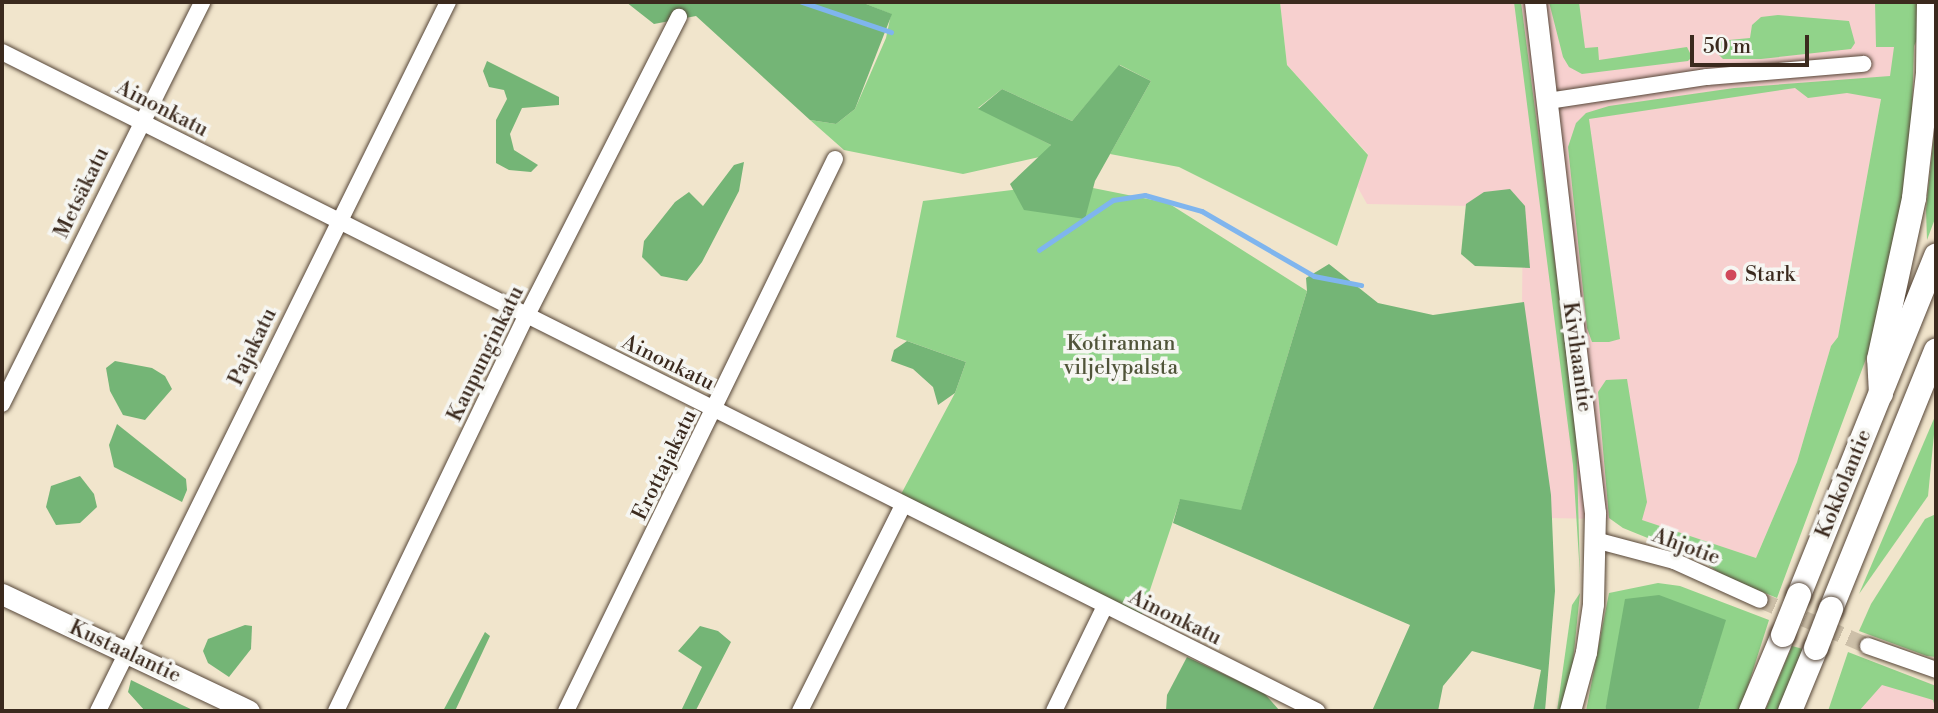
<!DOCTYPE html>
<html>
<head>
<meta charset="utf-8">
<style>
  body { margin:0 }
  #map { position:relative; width:1938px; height:713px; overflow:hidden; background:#f1e5cc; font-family:"Libre Bodoni",serif }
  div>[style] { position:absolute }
  .built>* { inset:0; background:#f7d0cf }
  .green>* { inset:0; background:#91d38a }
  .forest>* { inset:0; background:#74b576 }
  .stream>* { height:4.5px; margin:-2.25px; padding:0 2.25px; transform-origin:2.25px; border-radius:2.25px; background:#7fb5ee }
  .minor-tunnel>* { height:16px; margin-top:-8px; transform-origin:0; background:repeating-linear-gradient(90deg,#cdc0a9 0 16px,transparent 0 24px) }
  .roads { filter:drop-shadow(0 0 2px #564638) drop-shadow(0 0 2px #564638) }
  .minor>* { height:16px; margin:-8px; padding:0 8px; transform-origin:8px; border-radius:8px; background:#fff }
  .major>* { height:21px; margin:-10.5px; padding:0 10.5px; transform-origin:10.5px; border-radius:10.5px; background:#fff }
  .highway>* { height:24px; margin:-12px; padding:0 12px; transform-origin:12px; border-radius:12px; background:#fff }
  .bridges { filter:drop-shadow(0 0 2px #564638) drop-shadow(0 0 2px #564638) }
  .highway-bridge>* { height:24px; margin:-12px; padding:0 12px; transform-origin:12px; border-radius:12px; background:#fff }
  .dots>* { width:19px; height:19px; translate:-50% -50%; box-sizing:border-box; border:4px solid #f6f6f2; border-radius:50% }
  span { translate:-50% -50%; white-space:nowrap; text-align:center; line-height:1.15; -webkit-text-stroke:7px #f6f6f2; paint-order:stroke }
  .street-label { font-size:21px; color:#3b2a1e }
  .poi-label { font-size:21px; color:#3b2a1e }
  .left { translate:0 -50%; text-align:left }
  .park-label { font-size:21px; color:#505439 }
  .frame { position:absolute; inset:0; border:4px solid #3b2a1e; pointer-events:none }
  .scale { position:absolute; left:1690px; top:35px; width:119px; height:32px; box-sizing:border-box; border:4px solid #3b2a1e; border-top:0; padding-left:9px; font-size:21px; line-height:24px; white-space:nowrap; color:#3b2a1e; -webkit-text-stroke:5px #f6f6f2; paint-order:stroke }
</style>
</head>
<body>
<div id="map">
  <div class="built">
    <i style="clip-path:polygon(1280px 2px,1906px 2px,1902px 72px,1881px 99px,1838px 337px,1831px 346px,1797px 462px,1756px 558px,1641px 520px,1550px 518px,1522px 306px,1523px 207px,1367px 204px,1357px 186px,1368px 154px,1287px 65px)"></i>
    <i style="clip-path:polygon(1862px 661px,1936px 685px,1936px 711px,1841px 711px)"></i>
  </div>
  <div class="green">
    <i style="clip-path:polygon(861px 2px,1280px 2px,1287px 65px,1368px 155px,1337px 246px,1179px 167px,1110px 154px,1151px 81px,1120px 65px,1072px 121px,1002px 89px,978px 108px,1051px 145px,1044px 156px,963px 174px,844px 150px,810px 120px,836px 124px,855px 109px,886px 38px,891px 14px)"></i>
    <i style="clip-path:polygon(1514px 2px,1521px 2px,1576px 423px,1580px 575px,1573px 465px)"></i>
    <i style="clip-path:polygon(1549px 2px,1579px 2px,1585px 48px,1598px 47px,1599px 60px,1687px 47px,1692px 57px,1688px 61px,1582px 74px,1569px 67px,1563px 57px)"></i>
    <i style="clip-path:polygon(1875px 2px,1921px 2px,1921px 31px,1914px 46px,1910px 175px,1873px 340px,1777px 598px,1723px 576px,1702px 560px,1623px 528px,1609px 518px,1598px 392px,1606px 380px,1627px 379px,1647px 502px,1642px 520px,1756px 558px,1797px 462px,1831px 346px,1838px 337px,1881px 99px,1847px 93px,1808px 98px,1795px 88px,1589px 119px,1620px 339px,1609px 342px,1592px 342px,1587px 328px,1568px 147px,1576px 123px,1586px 113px,1609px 106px,1734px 88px,1890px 76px,1894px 47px,1876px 47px)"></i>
    <i style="clip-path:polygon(1778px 15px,1849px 21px,1855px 43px,1851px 49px,1761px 59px,1723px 59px,1719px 55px,1718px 41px,1750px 38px,1752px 25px,1761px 17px)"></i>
    <i style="clip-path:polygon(1936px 31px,1936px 216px,1927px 240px,1926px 210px,1935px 126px)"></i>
    <i style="clip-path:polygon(1068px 183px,1168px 203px,1307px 291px,1241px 511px,1180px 500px,1141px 617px,899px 498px,955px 393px,966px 362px,896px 337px,923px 201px)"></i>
    <i style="clip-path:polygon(1936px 414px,1928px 496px,1859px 594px)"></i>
    <i style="clip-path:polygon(1936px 514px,1936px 657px,1927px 656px,1859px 631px,1871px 604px,1925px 519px)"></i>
    <i style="clip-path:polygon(1658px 583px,1680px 586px,1769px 620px,1740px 711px,1698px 711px,1725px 620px,1611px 685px,1605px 711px,1586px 711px,1609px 593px)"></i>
    <i style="clip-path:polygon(1580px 593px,1571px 681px,1564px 711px,1557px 711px,1572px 605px)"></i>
    <i style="clip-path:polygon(1792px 646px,1803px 649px,1778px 711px,1765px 711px)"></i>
    <i style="clip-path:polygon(1848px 652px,1936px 686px,1936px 711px,1933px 700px,1882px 685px,1859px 711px,1828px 711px)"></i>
  </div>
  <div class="forest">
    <i style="clip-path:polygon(626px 2px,861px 2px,892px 14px,855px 109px,836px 124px,810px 120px,696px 16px,654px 24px)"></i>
    <i style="clip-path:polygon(487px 61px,559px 97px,559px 105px,522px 108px,510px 134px,514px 150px,538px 165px,531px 172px,509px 170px,496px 163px,496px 120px,507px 99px,504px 90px,489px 87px,483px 71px)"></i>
    <i style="clip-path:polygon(1119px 65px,1151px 81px,1095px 181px,1085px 219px,1024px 210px,1010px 184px,1051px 145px,978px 109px,1002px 89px,1072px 121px)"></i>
    <i style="clip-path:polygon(744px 162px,739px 191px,702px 262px,687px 281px,661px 276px,642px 257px,644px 241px,675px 202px,689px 192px,703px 206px,734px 165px)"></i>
    <i style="clip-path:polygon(1510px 189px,1525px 206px,1530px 268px,1475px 266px,1461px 254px,1466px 204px,1484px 192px)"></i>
    <i style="clip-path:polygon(1329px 264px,1378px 303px,1433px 315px,1524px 302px,1551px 495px,1555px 591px,1545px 711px,1533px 711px,1541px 670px,1472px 651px,1443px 686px,1438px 711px,1372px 711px,1410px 625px,1173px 523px,1180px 499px,1241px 510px,1307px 291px,1306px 278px)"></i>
    <i style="clip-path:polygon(907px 341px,966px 362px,955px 393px,938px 405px,933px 387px,913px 369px,891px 361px,894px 350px)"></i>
    <i style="clip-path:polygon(115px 361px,152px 368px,165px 376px,172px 389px,145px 420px,123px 415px,110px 391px,106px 368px)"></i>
    <i style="clip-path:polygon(117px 424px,186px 479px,187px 490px,182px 502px,114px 467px,109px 445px)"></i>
    <i style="clip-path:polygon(80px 476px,94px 494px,97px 507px,80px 523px,56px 525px,46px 507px,51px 486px)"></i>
    <i style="clip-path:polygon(1659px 595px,1726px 620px,1698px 711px,1605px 711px,1625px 599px)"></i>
    <i style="clip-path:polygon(245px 625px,252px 626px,251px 649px,229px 677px,208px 663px,203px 651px,208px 639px)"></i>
    <i style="clip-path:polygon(700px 626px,718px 631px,731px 642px,696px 710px,681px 711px,702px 667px,678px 651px)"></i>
    <i style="clip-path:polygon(485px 632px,490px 636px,455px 711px,443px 711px)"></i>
    <i style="clip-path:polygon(1187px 657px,1264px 693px,1280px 711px,1166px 711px,1167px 695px)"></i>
    <i style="clip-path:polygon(131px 680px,182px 705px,195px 711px,145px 711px,128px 692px)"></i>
  </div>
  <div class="stream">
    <i style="left:802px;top:2px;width:94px;rotate:18.6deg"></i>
    <i style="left:1039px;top:250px;width:89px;rotate:-34deg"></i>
    <i style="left:1113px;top:200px;width:32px;rotate:-9deg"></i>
    <i style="left:1145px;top:195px;width:59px;rotate:15.7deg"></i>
    <i style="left:1202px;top:211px;width:129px;rotate:30.1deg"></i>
    <i style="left:1314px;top:276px;width:48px;rotate:10.8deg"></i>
  </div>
  <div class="minor-tunnel">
    <i style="left:1760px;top:600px;width:117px;rotate:23.1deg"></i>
  </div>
  <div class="roads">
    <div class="minor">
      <i style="left:2px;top:52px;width:1471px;rotate:26.62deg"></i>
      <i style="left:1548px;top:101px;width:161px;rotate:-8.6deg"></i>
      <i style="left:1707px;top:77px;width:157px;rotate:-4.8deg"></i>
      <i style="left:2px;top:404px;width:449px;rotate:-63.5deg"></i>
      <i style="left:1595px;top:540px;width:82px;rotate:14.9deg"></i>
      <i style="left:1674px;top:561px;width:94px;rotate:24.4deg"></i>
      <i style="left:1868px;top:646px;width:72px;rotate:19.4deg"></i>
      <i style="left:98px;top:711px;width:791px;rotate:-63.73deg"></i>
      <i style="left:336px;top:711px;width:437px;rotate:-64.3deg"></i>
      <i style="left:526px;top:317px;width:337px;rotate:-63deg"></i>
      <i style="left:566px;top:711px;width:614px;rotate:-64.02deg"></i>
      <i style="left:800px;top:711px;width:230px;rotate:-63.4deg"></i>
      <i style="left:1054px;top:711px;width:117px;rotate:-64.1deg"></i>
    </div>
    <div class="major">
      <i style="left:1535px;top:2px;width:515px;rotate:83.3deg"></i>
      <i style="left:1595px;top:513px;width:91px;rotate:91.3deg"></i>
      <i style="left:1593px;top:604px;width:49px;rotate:98.3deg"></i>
      <i style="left:1586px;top:652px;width:61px;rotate:105.2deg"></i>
      <i style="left:2px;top:594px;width:273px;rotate:25.3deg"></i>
    </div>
    <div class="highway">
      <i style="left:1881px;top:394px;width:35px;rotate:-93deg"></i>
      <i style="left:1879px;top:359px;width:165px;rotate:-77.7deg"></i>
      <i style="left:1914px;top:198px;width:126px;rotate:-83.6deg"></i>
      <i style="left:1928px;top:73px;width:71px;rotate:-89.2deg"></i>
      <i style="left:1799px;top:595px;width:366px;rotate:-68deg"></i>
      <i style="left:1831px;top:609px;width:279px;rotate:-67.9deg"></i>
      <i style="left:1751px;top:711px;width:82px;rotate:-67.2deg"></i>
      <i style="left:1790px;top:711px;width:68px;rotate:-67.6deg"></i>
    </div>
  </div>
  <div class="bridges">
    <div class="highway-bridge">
      <i style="left:1783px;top:635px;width:43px;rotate:-68.2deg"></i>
      <i style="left:1816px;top:648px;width:42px;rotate:-69deg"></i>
    </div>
  </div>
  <div class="dots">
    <i style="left:1731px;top:275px;background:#d1495b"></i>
  </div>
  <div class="street-label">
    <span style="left:162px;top:109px;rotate:27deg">Ainonkatu</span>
    <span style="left:82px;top:193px;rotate:-64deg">Metsäkatu</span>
    <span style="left:253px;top:347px;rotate:-64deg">Pajakatu</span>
    <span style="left:486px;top:354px;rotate:-64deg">Kaupunginkatu</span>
    <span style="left:1577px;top:357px;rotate:82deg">Kivihaantie</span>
    <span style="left:668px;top:363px;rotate:26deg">Ainonkatu</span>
    <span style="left:665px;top:465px;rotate:-64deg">Erottajakatu</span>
    <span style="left:1844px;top:484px;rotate:-68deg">Kokkolantie</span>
    <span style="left:1686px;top:547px;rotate:20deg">Ahjotie</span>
    <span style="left:1175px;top:618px;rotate:26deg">Ainonkatu</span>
    <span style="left:125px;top:652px;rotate:25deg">Kustaalantie</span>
  </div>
  <div class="poi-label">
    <span class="left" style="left:1745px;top:275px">Stark</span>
  </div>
  <div class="park-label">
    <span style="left:1121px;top:356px">Kotirannan<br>viljelypalsta</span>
  </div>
  <div class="frame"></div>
  <div class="scale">50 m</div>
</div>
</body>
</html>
